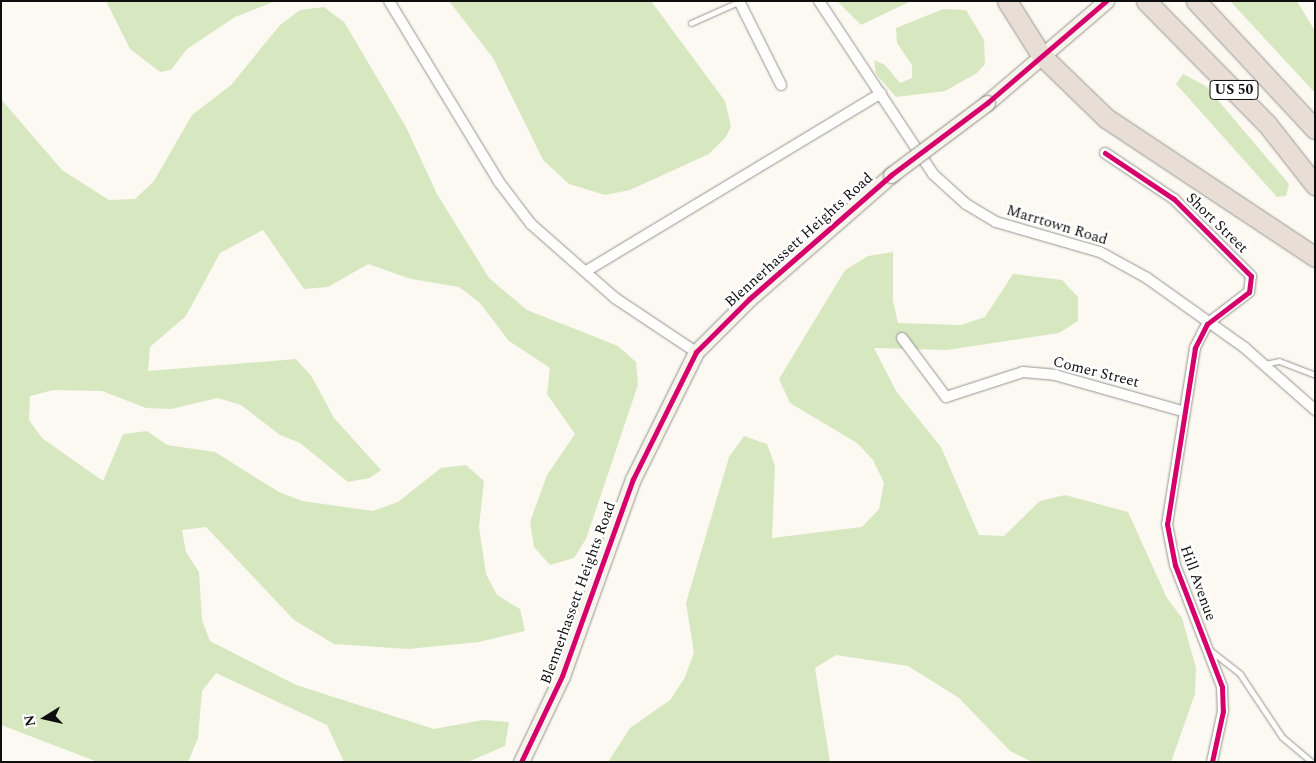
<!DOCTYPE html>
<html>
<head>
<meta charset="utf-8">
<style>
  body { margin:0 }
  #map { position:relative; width:1316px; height:763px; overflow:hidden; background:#fcf9f2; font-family:Spectral,serif }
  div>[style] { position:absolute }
  .forest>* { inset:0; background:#d7e8c0 }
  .roads { filter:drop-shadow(0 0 1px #959491) drop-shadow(0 0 1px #959491) }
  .lane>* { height:5px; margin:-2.5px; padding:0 2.5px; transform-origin:2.5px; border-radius:2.5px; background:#fffefd }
  .street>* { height:10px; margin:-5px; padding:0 5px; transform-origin:5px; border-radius:5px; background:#fffefd }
  .secondary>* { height:15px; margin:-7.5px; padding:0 7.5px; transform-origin:7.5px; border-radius:7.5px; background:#f5f3ea }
  .highway>* { height:19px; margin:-9.5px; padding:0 9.5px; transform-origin:9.5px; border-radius:9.5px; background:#e9ded5 }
  .bridges { filter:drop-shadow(0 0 1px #8c8a87) drop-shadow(0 0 1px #8c8a87) }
  .secondary-bridge>* { height:15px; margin:-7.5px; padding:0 7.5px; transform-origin:7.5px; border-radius:7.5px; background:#f5f3ea }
  .cycleway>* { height:5px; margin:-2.5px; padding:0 2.5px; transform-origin:2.5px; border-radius:2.5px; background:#d6006c }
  span { translate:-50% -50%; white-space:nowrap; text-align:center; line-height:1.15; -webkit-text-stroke:5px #fff; paint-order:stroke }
  .shield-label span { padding:1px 4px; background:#fff; border:1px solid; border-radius:4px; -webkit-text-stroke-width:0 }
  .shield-label { font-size:14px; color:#0e0e0e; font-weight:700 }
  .street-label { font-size:15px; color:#0e0e0e }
  .frame { position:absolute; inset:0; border:2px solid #0e0e0e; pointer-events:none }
  .north { position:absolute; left:20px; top:693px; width:50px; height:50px; -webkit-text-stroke:4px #fff; paint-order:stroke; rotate:260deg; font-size:14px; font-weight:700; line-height:20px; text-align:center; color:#0e0e0e }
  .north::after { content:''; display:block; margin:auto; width:18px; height:22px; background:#0e0e0e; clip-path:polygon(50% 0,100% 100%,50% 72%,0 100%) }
</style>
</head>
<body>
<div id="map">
  <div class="forest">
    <i style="clip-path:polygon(106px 1px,276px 1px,235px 17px,187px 49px,171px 70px,160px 72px,130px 49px)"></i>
    <i style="clip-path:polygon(449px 1px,651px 1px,725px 101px,731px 126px,726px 137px,709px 154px,630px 190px,605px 195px,569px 184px,543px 160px,493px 58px)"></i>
    <i style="clip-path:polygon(837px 1px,911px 1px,861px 25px)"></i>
    <i style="clip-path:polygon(1230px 1px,1297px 1px,1315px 31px,1315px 93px)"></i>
    <i style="clip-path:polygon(324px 7px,344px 22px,356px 42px,406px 127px,437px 194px,489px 278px,527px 310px,618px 346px,636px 362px,638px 385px,586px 539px,574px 558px,550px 565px,534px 547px,530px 522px,547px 475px,575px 434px,547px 394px,550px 368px,509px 341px,479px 302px,459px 287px,411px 279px,368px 264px,328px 287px,304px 289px,263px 230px,220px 253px,186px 316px,150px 347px,148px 371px,296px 359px,312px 377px,334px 418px,381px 470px,370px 478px,348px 482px,300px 443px,280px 435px,241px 405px,218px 398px,171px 409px,146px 408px,102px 391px,54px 390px,30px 396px,29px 420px,42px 438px,103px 481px,123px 434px,147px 431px,167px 445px,215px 452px,279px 492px,302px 501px,373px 511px,398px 502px,441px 468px,466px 465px,484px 481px,479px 527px,486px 574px,497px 595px,520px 609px,525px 631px,479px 642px,408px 649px,334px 644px,294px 620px,206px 527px,182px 530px,186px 552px,199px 572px,202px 620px,210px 641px,296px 685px,434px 729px,483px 720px,509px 722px,505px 746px,468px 762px,344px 762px,327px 725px,216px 673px,202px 691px,198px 738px,188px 762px,98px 762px,1px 725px,1px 99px,62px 170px,109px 200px,135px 199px,154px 181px,192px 115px,231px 85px,280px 25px,300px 10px)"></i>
    <i style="clip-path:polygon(943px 9px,966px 10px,984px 40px,985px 64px,977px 73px,945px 91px,896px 97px,876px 74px,874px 60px,885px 65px,900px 83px,912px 78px,912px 65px,897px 43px,896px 28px)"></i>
    <i style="clip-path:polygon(1183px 74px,1206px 86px,1289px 184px,1286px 196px,1277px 197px,1176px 84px)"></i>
    <i style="clip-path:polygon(893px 252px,893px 301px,898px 323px,961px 325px,985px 317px,1013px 274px,1062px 280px,1078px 297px,1078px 321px,1059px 333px,947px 350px,874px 348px,896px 391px,941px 447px,979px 535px,1004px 536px,1040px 501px,1065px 495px,1128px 512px,1167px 598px,1182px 618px,1196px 668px,1195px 694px,1171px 762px,1032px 762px,1010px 751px,959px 698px,908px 666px,836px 655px,815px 668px,830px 762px,608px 762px,630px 728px,670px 700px,684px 679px,694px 653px,686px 603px,729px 457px,744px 436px,767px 444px,775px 466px,772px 538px,862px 527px,879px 509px,884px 483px,873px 460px,857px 443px,790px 403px,779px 379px,845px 270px,868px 256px)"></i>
  </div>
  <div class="roads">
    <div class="lane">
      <i style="left:691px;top:23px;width:51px;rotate:-24.1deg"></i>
      <i style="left:1264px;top:364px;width:15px;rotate:-11deg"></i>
      <i style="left:1279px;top:361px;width:39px;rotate:21deg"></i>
      <i style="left:1211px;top:651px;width:37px;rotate:38deg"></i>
      <i style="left:1240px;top:674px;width:76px;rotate:56.3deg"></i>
      <i style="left:1282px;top:737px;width:39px;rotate:40deg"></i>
    </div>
    <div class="street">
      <i style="left:389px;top:1px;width:212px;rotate:58.7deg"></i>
      <i style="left:499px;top:182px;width:53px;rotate:52.7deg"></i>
      <i style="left:531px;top:224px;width:112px;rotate:41.4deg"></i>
      <i style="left:615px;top:298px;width:97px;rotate:33.7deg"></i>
      <i style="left:739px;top:1px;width:94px;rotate:63.4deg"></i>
      <i style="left:819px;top:1px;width:207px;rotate:56.6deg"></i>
      <i style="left:933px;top:174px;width:45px;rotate:42.3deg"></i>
      <i style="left:966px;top:204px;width:35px;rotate:31deg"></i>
      <i style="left:996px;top:222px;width:108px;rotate:16.1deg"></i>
      <i style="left:1100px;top:252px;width:54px;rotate:29deg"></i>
      <i style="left:1147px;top:278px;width:120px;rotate:35.5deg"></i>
      <i style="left:1245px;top:348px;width:94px;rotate:41.5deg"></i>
      <i style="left:1105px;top:153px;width:83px;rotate:33.7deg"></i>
      <i style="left:1174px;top:199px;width:109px;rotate:45deg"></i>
      <i style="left:1251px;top:276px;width:16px;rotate:97deg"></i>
      <i style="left:1249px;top:292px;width:53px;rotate:142.7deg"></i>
      <i style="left:1207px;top:324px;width:27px;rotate:117deg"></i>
      <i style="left:1195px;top:348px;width:178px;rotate:99deg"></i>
      <i style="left:1167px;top:524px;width:42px;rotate:79deg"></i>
      <i style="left:1175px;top:565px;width:131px;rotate:68.9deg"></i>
      <i style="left:1222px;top:687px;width:24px;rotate:88deg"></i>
      <i style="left:1223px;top:711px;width:52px;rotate:102.2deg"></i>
      <i style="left:588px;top:270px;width:342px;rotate:-31.1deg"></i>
      <i style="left:902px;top:338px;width:74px;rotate:53.3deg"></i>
      <i style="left:946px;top:397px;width:81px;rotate:-18deg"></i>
      <i style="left:1023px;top:372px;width:32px;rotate:5deg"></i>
      <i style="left:1055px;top:375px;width:132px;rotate:15.8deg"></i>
    </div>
    <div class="secondary">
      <i style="left:987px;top:103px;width:157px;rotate:-40.6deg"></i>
      <i style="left:521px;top:762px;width:95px;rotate:-64.5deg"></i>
      <i style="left:562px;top:676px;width:209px;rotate:-70.2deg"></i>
      <i style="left:633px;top:479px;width:142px;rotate:-63.6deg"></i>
      <i style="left:696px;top:352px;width:75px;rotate:-45deg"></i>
      <i style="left:749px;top:299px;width:189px;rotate:-41.1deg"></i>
    </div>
    <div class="highway">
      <i style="left:1007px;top:1px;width:64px;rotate:57.8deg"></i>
      <i style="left:1041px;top:55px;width:91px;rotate:44.1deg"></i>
      <i style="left:1106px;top:118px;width:251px;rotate:33.6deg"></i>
      <i style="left:1146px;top:1px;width:173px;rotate:45.5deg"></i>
      <i style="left:1267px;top:124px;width:78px;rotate:51.8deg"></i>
      <i style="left:1196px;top:1px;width:175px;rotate:47.1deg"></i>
    </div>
  </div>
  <div class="bridges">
    <div class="secondary-bridge">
      <i style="left:891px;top:175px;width:120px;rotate:-36.9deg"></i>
    </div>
  </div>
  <div class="cycleway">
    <i style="left:1105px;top:153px;width:83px;rotate:33.7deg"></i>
    <i style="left:1174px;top:199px;width:109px;rotate:45deg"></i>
    <i style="left:1251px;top:276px;width:16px;rotate:97deg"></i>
    <i style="left:1249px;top:292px;width:53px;rotate:142.7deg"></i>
    <i style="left:1207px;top:324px;width:27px;rotate:117deg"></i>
    <i style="left:1195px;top:348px;width:178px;rotate:99deg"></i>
    <i style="left:1167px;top:524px;width:42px;rotate:79deg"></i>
    <i style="left:1175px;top:565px;width:131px;rotate:68.9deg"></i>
    <i style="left:1222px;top:687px;width:24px;rotate:88deg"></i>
    <i style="left:1223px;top:711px;width:52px;rotate:102.2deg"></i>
    <i style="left:521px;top:762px;width:95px;rotate:-64.5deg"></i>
    <i style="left:562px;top:676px;width:209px;rotate:-70.2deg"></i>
    <i style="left:633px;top:479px;width:142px;rotate:-63.6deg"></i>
    <i style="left:696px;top:352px;width:75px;rotate:-45deg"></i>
    <i style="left:749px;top:299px;width:189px;rotate:-41.1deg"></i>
    <i style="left:891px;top:175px;width:120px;rotate:-36.9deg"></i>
    <i style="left:987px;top:103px;width:157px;rotate:-40.6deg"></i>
  </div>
  <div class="shield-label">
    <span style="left:1234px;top:90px">US 50</span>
  </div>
  <div class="street-label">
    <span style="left:1217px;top:223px;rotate:44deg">Short Street</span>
    <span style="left:1057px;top:225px;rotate:17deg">Marrtown Road</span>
    <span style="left:799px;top:240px;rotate:-42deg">Blennerhassett Heights Road</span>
    <span style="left:1096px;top:372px;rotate:14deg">Comer Street</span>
    <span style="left:1198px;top:583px;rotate:70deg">Hill Avenue</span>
    <span style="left:578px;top:593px;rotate:-70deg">Blennerhassett Heights Road</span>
  </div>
  <div class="frame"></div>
  <div class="north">N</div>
</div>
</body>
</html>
